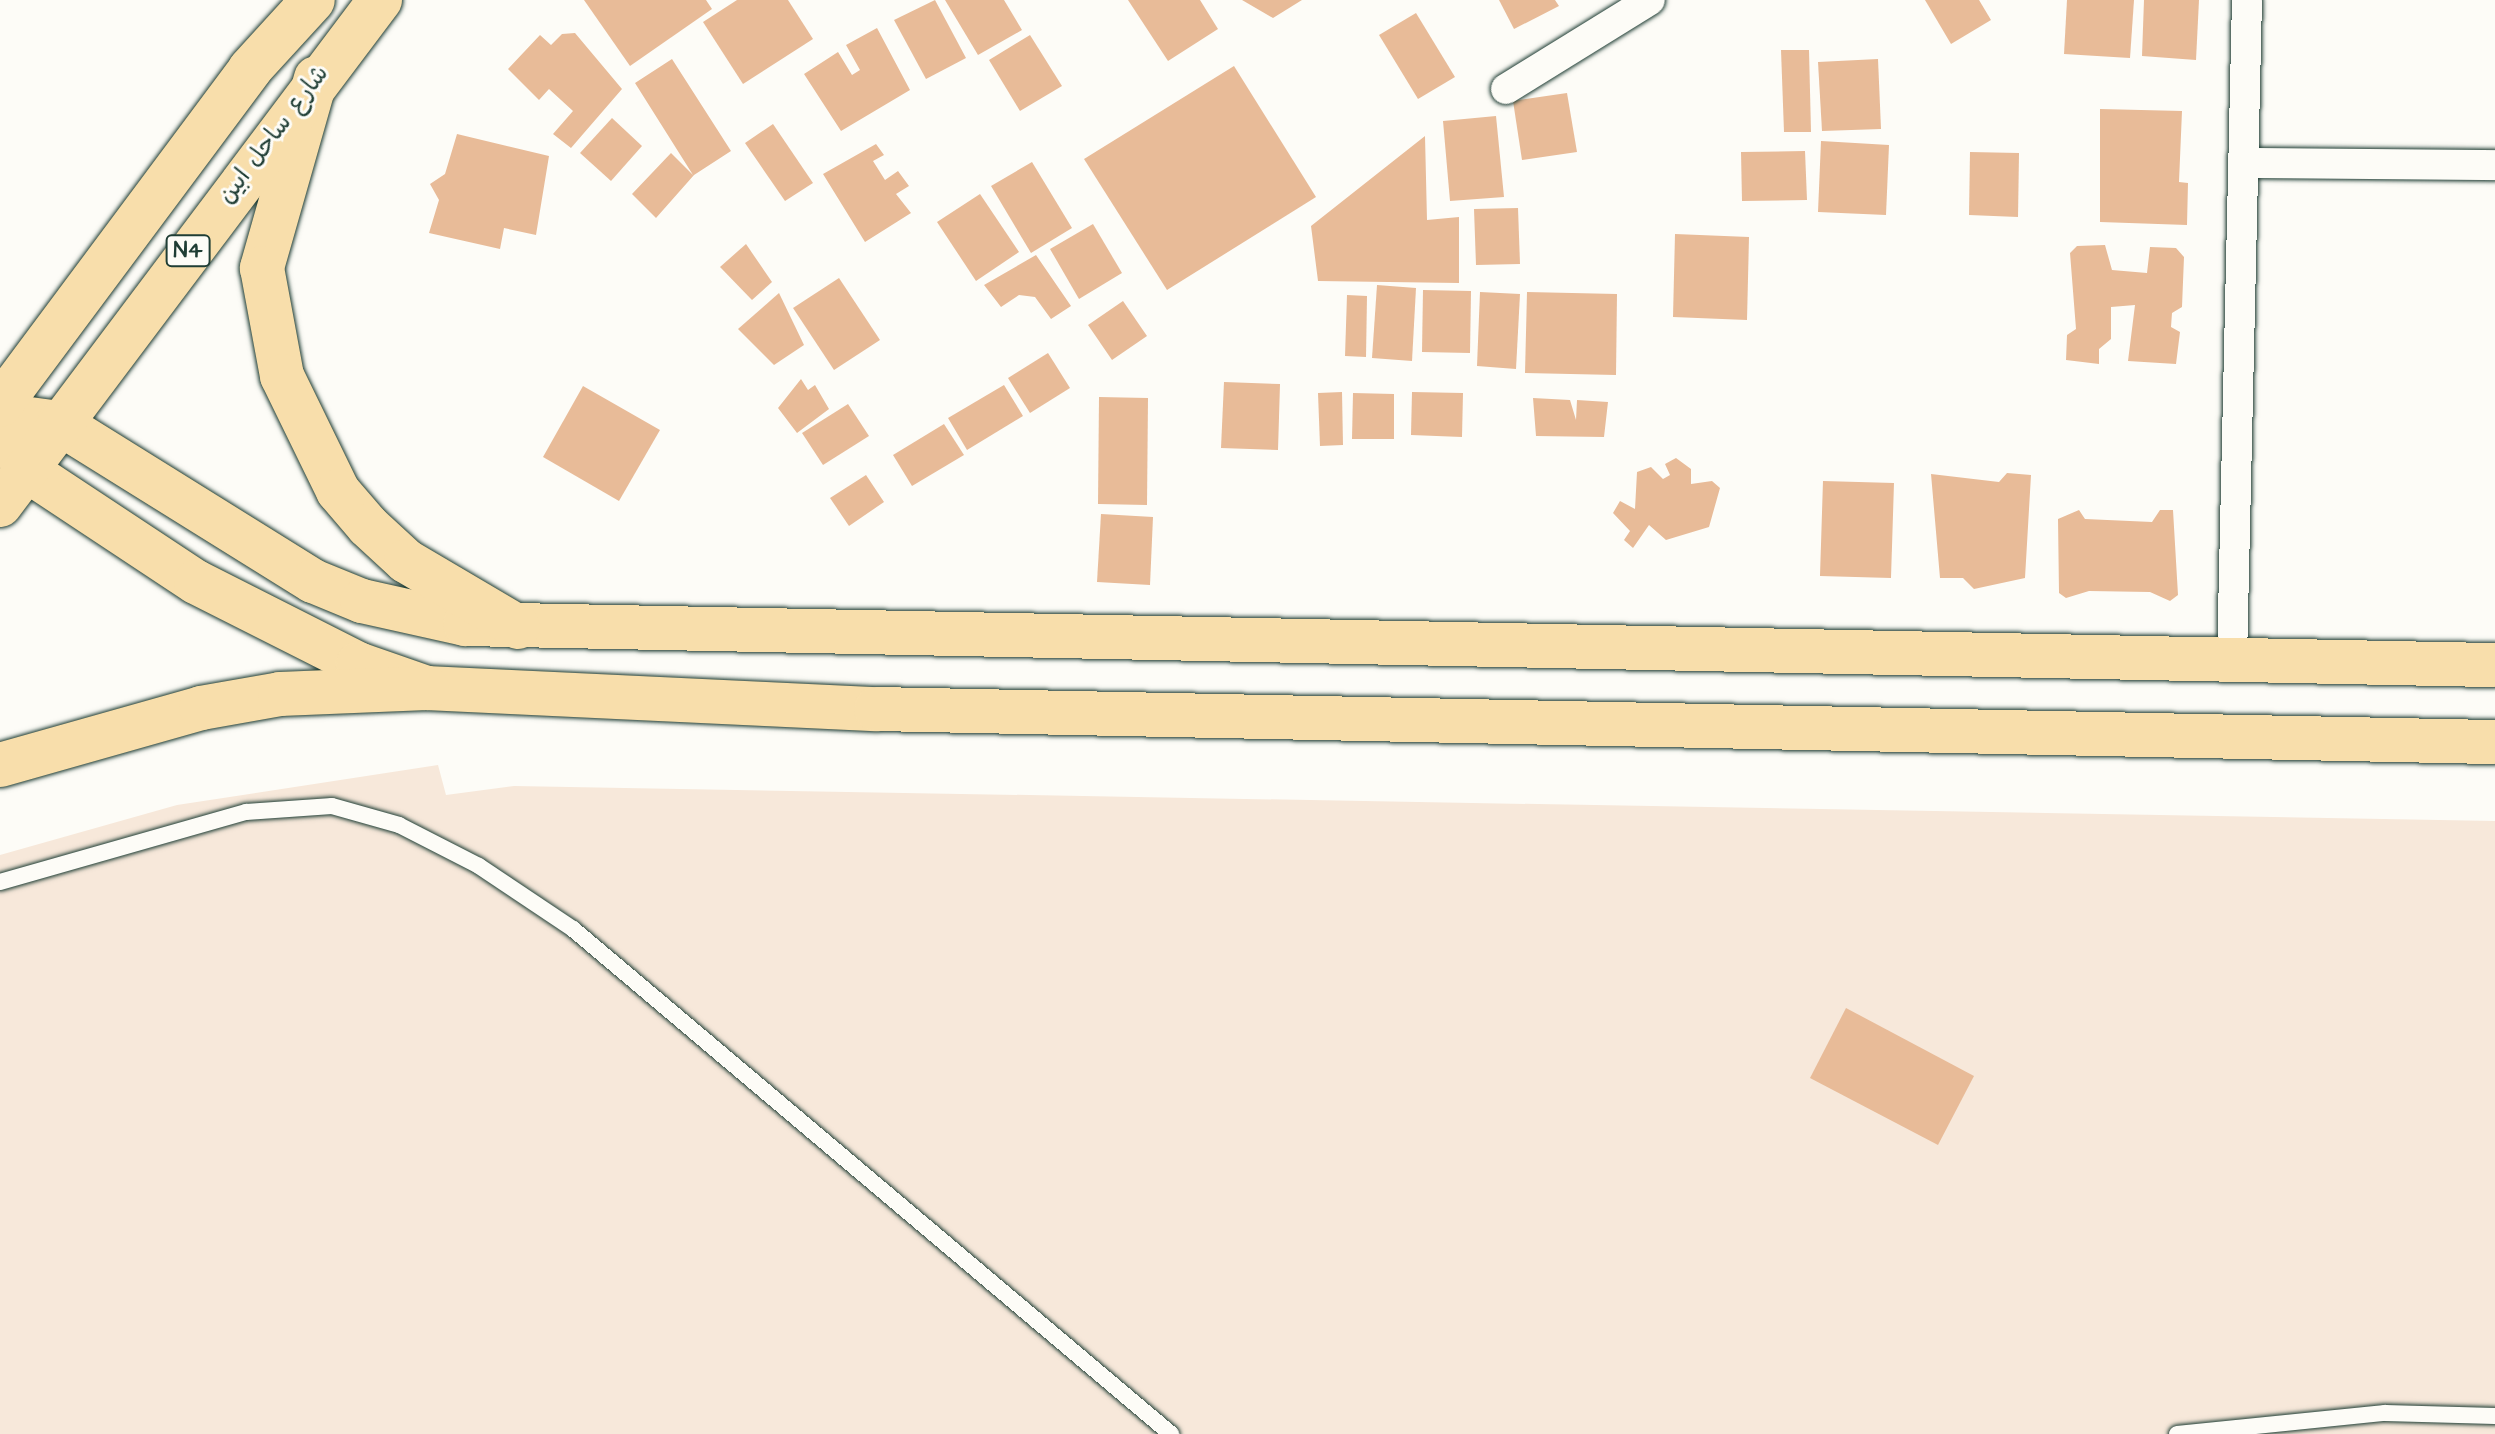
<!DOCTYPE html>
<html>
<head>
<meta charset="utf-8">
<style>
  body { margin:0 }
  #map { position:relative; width:2495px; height:1434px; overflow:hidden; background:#fdfcf7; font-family:"Architects Daughter","Playpen Sans Arabic",sans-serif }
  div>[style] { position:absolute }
  .built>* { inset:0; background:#f7e8da }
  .building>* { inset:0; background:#e8bb98 }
  .roads { filter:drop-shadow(0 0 2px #1f3d34) drop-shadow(0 0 2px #1f3d34) }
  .lane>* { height:16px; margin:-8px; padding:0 8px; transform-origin:8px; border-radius:8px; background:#fdfcf7 }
  .street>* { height:30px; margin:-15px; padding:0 15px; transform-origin:15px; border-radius:15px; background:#fdfcf7 }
  .primary>* { height:44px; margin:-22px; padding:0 22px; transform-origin:22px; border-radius:22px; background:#f8deab }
  .highway>* { height:44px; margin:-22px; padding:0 22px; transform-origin:22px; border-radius:22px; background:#f8deab }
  span { translate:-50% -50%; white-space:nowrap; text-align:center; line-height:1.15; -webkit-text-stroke:6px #fdfcf7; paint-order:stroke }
  .shield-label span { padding:2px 6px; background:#fdfcf7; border:2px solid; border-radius:6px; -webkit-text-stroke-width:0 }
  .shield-label { font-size:22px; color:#1f3d34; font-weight:700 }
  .street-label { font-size:24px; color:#1f3d34 }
</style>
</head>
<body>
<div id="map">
  <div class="built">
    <i style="clip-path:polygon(438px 765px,446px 795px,514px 786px,2495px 821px,2495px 1434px,0 1434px,0 855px,177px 805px)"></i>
  </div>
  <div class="building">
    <i style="clip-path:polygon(584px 0,706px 0,712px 9px,630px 66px)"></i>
    <i style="clip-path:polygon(737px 0,788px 0,813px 39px,743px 84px,703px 22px)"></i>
    <i style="clip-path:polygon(935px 0,966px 58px,926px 79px,894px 20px)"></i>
    <i style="clip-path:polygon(945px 0,1004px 0,1022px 30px,978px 55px)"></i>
    <i style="clip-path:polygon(1128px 0,1200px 0,1218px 29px,1168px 61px)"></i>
    <i style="clip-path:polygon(1242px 0,1302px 0,1273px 18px)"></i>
    <i style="clip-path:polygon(1499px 0,1555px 0,1559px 6px,1514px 29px)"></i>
    <i style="clip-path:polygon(1925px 0,1979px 0,1991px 20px,1951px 44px)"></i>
    <i style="clip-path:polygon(2067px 0,2134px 0,2130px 58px,2064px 54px)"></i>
    <i style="clip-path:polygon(2144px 0,2199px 0,2196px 60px,2142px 56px)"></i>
    <i style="clip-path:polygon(1416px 13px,1455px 77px,1418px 99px,1379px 35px)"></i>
    <i style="clip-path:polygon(877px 28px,910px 90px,841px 131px,804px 74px,838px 52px,852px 75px,860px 70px,846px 45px)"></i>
    <i style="clip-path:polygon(575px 33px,622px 89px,571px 148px,553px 134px,573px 111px,549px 89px,539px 100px,508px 69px,540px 35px,551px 45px,562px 34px)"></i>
    <i style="clip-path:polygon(1030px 35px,1062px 86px,1020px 111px,989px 60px)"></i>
    <i style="clip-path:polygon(1781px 50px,1809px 50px,1811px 132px,1784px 132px)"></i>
    <i style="clip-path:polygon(672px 59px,731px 151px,694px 175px,656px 218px,632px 194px,671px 153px,693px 175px,635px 83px)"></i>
    <i style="clip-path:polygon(1878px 59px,1881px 129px,1822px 131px,1818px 62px)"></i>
    <i style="clip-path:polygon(1234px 66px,1316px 197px,1167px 290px,1084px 159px)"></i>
    <i style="clip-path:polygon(1567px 93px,1577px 152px,1522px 160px,1513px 101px)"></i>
    <i style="clip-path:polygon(2100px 109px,2182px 111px,2179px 182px,2188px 183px,2187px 225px,2100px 222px)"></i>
    <i style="clip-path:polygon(1496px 116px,1504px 197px,1450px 201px,1443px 121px)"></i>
    <i style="clip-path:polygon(612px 118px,642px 146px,611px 181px,580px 153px)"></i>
    <i style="clip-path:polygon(773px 124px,813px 183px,785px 201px,745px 143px)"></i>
    <i style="clip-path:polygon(457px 134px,549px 156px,536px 235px,504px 228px,500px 249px,429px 233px,439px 200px,430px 184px,445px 174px)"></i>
    <i style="clip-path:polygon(1425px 136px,1427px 220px,1459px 217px,1459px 283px,1318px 281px,1311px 226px)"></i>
    <i style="clip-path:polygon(1821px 141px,1889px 145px,1886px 215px,1818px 212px)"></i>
    <i style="clip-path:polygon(876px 144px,884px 155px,873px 161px,885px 180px,898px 171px,909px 186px,896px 194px,911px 213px,865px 242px,823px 174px)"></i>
    <i style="clip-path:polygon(1805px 151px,1807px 200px,1742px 201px,1741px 152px)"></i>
    <i style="clip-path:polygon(1970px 152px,2019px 153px,2018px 217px,1969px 215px)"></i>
    <i style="clip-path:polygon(1032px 162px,1072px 228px,1031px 253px,991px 186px)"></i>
    <i style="clip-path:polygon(980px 194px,1019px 252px,976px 281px,937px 222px)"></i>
    <i style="clip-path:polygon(1518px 208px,1520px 264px,1476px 265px,1474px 209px)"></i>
    <i style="clip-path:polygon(1093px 224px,1122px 273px,1079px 299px,1050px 249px)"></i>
    <i style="clip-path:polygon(1675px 234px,1749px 237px,1747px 320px,1673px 317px)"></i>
    <i style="clip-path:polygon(746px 244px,772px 282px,752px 300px,720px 267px)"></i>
    <i style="clip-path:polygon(2105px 245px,2112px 270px,2147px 273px,2150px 247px,2176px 248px,2184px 257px,2182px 307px,2172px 313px,2171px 327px,2180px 332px,2176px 364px,2128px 361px,2135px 305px,2111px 307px,2111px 339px,2099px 349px,2099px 364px,2066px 360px,2067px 335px,2076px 329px,2070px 253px,2077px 246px)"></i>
    <i style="clip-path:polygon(1036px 255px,1071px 306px,1051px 319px,1035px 297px,1019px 295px,1001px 307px,984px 285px)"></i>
    <i style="clip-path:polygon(839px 278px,880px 340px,834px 370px,793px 308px)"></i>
    <i style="clip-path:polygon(1377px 285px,1416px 288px,1412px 361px,1372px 358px)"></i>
    <i style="clip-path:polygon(1423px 290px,1471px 291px,1470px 353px,1422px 352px)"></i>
    <i style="clip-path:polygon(1480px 292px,1520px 294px,1516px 369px,1477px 366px)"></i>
    <i style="clip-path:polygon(1527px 292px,1617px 294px,1616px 375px,1525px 373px)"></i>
    <i style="clip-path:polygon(779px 293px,804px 345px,774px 365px,738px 329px)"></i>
    <i style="clip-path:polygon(1347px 295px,1367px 296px,1366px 357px,1345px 356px)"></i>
    <i style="clip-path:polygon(1123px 301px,1147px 336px,1112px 360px,1088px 325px)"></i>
    <i style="clip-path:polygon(1048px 353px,1070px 388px,1030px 413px,1008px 378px)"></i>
    <i style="clip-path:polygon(801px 379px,808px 390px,815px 385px,829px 409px,797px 433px,778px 408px)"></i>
    <i style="clip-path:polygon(1224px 382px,1280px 384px,1278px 450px,1221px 448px)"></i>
    <i style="clip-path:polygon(1004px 385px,1023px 416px,967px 450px,948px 418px)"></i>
    <i style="clip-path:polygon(583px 386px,660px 430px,619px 501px,543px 457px)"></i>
    <i style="clip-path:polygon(1342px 392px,1343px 445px,1320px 446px,1318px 393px)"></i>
    <i style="clip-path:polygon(1412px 392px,1463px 393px,1462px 437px,1411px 435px)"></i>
    <i style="clip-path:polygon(1353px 393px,1394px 394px,1394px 439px,1352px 439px)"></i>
    <i style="clip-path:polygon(1099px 397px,1148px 398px,1147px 505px,1098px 504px)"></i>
    <i style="clip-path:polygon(1533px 398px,1570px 400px,1576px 420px,1577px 400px,1608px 402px,1604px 437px,1536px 436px)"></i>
    <i style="clip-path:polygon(848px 404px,869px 436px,823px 465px,802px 433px)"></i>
    <i style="clip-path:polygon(944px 424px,964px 455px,912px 486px,893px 455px)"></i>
    <i style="clip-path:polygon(1676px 458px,1691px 469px,1691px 484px,1712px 481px,1720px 488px,1709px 527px,1666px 540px,1649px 525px,1633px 548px,1624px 540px,1630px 531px,1613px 513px,1620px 501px,1635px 509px,1637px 472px,1651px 467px,1663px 479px,1670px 475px,1665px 464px)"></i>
    <i style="clip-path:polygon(2007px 473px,2031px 475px,2025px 578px,1974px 589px,1963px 578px,1940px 578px,1931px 474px,1999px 482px)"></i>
    <i style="clip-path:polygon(866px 475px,884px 502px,849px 526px,830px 498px)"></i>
    <i style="clip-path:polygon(1823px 481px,1894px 483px,1891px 578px,1820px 576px)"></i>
    <i style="clip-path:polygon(2079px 510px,2085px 519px,2152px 522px,2160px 510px,2173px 510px,2178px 595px,2170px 601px,2150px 592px,2089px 591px,2066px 598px,2059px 593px,2058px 519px)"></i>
    <i style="clip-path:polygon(1101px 514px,1153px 517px,1150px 585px,1097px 582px)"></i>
    <i style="clip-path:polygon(1846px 1008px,1974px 1076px,1938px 1145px,1810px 1078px)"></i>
  </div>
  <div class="roads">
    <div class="lane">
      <i style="left:0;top:882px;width:256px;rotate:-15.9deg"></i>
      <i style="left:246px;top:812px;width:86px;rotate:-4deg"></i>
      <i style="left:332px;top:806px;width:70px;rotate:15.8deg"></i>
      <i style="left:399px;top:825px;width:90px;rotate:27.1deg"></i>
      <i style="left:479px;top:866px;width:113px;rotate:33.8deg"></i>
      <i style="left:573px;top:929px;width:783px;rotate:40.18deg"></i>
      <i style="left:2177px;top:1434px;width:209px;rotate:-5.8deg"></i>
      <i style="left:2385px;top:1413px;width:110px;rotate:1.6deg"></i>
    </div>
    <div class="street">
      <i style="left:1506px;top:89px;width:169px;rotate:-31.7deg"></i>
      <i style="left:2244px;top:163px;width:251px;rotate:0.5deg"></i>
      <i style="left:2232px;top:660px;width:660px;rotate:-88.7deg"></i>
    </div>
    <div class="primary">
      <i style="left:0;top:415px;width:60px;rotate:7.7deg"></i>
      <i style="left:59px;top:423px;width:299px;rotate:31.9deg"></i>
      <i style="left:313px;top:581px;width:53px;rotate:22.2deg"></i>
      <i style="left:362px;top:601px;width:106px;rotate:12.6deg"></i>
      <i style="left:465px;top:624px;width:2030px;rotate:1.16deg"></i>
      <i style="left:0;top:426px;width:53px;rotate:58.1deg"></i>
      <i style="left:28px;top:471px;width:201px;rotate:33.5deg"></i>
      <i style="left:196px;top:582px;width:182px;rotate:26.8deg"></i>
      <i style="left:358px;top:664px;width:73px;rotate:19.2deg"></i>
      <i style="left:427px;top:688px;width:449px;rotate:2.7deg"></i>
      <i style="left:876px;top:709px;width:1619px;rotate:1.17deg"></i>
    </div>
    <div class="highway">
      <i style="left:316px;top:78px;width:198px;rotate:105.9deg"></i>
      <i style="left:262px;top:268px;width:110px;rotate:79.5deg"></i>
      <i style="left:282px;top:376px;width:128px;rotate:64deg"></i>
      <i style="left:338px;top:491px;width:46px;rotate:49.4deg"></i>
      <i style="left:368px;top:526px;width:52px;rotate:42.6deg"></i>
      <i style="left:406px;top:561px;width:130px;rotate:30.5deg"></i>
      <i style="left:0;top:405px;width:419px;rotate:-53.3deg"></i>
      <i style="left:250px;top:69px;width:93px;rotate:-47.6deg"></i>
      <i style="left:0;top:505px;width:632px;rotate:-53.04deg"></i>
      <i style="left:0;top:765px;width:209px;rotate:-15.8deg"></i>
      <i style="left:201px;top:708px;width:80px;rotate:-10deg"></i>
      <i style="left:280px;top:694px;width:147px;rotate:-2.3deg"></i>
    </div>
  </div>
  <div class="shield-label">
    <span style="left:188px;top:251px">N4</span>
  </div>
  <div class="street-label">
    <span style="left:274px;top:135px;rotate:-53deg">شارع ساحل ابين</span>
  </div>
</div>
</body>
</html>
